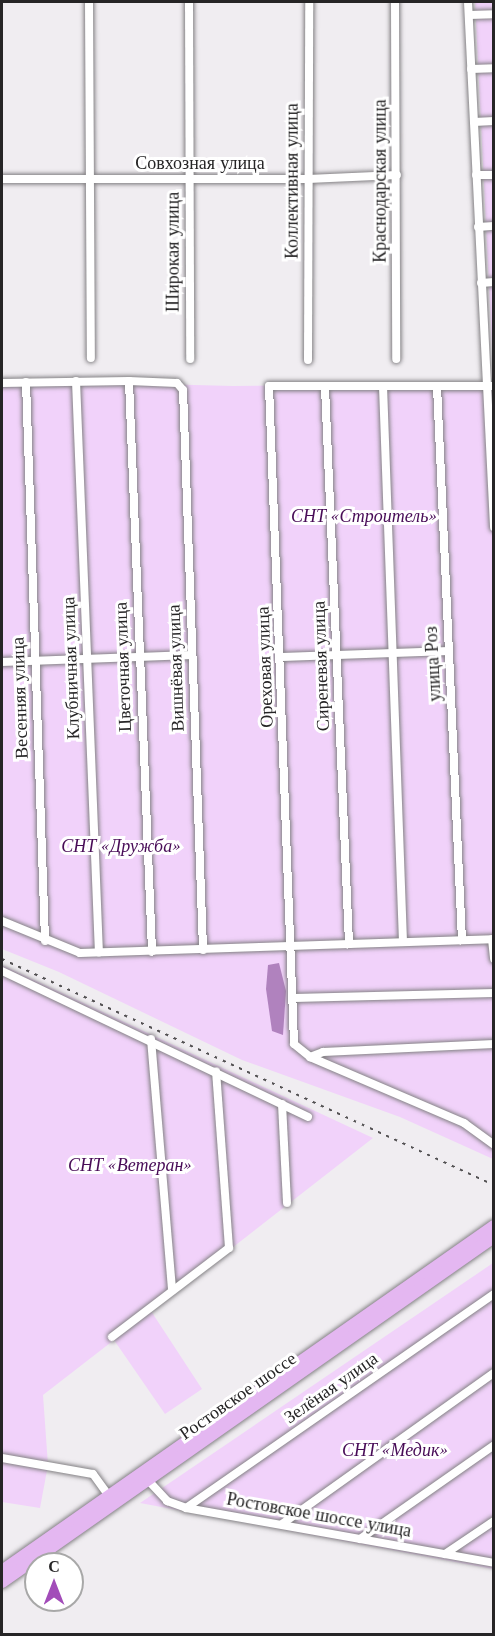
<!DOCTYPE html>
<html>
<head>
<meta charset="utf-8">
<style>
  body { margin:0 }
  #map { position:relative; width:495px; height:1636px; overflow:hidden; background:#f0edf1; font-family:"Libre Baskerville",serif }
  div>[style] { position:absolute }
  .green>* { inset:0; background:#f1d2fa }
  .water>* { inset:0; background:#b082be }
  .roads { filter:drop-shadow(0 0 2px #848285) drop-shadow(0 0 2px #848285) }
  .minor>* { height:8px; margin:-4px; padding:0 4px; transform-origin:4px; border-radius:4px; background:#fff }
  .highway>* { height:12px; margin:-6px; padding:0 6px; transform-origin:6px; border-radius:6px; background:#e4b7f1 }
  .rail>* { height:1.5px; margin-top:-0.75px; transform-origin:0; background:repeating-linear-gradient(90deg,#535153 0 3px,transparent 0 9px) }
  span { translate:-50% -50%; white-space:nowrap; text-align:center; line-height:1.15; -webkit-text-stroke:6px #fff; paint-order:stroke }
  .street-label { font-size:18px; color:#262526 }
  .park-label { font-size:18px; color:#480c57; font-style:italic }
  .frame { position:absolute; inset:0; border:3px solid #262526; pointer-events:none }
  .north { position:absolute; left:24px; top:1552px; width:60px; height:60px; box-sizing:border-box; background:#fff; border:2px solid #a8a8a8; border-radius:50%; rotate:0deg; font-size:16px; font-weight:700; line-height:24px; text-align:center; color:#262526 }
  .north::after { content:''; display:block; margin:auto; width:21px; height:27px; background:#a24cb9; clip-path:polygon(50% 0,100% 100%,50% 72%,0 100%) }
</style>
</head>
<body>
<div id="map">
  <div class="green">
    <i style="clip-path:polygon(475px 2px,493px 2px,493px 369px)"></i>
    <i style="clip-path:polygon(2px 380px,233px 386px,493px 384px,493px 1159px,400px 1117px,242px 1060px,59px 972px,2px 949px)"></i>
    <i style="clip-path:polygon(2px 965px,373px 1138px,151px 1311px,202px 1389px,165px 1414px,114px 1340px,43px 1395px,48px 1465px,40px 1508px,2px 1502px)"></i>
    <i style="clip-path:polygon(493px 1263px,493px 1569px,140px 1503px)"></i>
  </div>
  <div class="water">
    <i style="clip-path:polygon(279px 963px,286px 991px,283px 1035px,272px 1031px,266px 989px,268px 965px)"></i>
  </div>
  <div class="roads">
    <div class="minor">
      <i style="left:89px;top:2px;width:356px;rotate:89.7deg"></i>
      <i style="left:189px;top:2px;width:357px;rotate:89.8deg"></i>
      <i style="left:395px;top:2px;width:357px;rotate:89.8deg"></i>
      <i style="left:468px;top:2px;width:526px;rotate:87.16deg"></i>
      <i style="left:469px;top:15px;width:25px;rotate:-2deg"></i>
      <i style="left:471px;top:69px;width:23px;rotate:-2deg"></i>
      <i style="left:474px;top:122px;width:20px;rotate:-3deg"></i>
      <i style="left:476px;top:175px;width:18px"></i>
      <i style="left:2px;top:179px;width:306px"></i>
      <i style="left:308px;top:179px;width:89px;rotate:-2.6deg"></i>
      <i style="left:478px;top:227px;width:16px;rotate:-4deg"></i>
      <i style="left:481px;top:283px;width:13px;rotate:-4deg"></i>
      <i style="left:308px;top:360px;width:358px;rotate:-89.8deg"></i>
      <i style="left:76px;top:381px;width:572px;rotate:87.7deg"></i>
      <i style="left:129px;top:381px;width:571px;rotate:87.69deg"></i>
      <i style="left:26px;top:382px;width:559px;rotate:88.05deg"></i>
      <i style="left:2px;top:383px;width:127px;rotate:-0.9deg"></i>
      <i style="left:129px;top:381px;width:48px;rotate:2.4deg"></i>
      <i style="left:177px;top:383px;width:9px;rotate:49deg"></i>
      <i style="left:183px;top:390px;width:560px;rotate:87.95deg"></i>
      <i style="left:383px;top:386px;width:556px;rotate:87.94deg"></i>
      <i style="left:437px;top:386px;width:555px;rotate:87.42deg"></i>
      <i style="left:494px;top:386px;width:225px;rotate:180deg"></i>
      <i style="left:269px;top:386px;width:658px;rotate:87.82deg"></i>
      <i style="left:294px;top:1044px;width:21px;rotate:39deg"></i>
      <i style="left:310px;top:1057px;width:168px;rotate:23.2deg"></i>
      <i style="left:464px;top:1123px;width:37px;rotate:36deg"></i>
      <i style="left:325px;top:387px;width:558px;rotate:87.53deg"></i>
      <i style="left:282px;top:657px;width:167px;rotate:-2.1deg"></i>
      <i style="left:2px;top:662px;width:190px;rotate:-2.1deg"></i>
      <i style="left:2px;top:921px;width:84px;rotate:22.3deg"></i>
      <i style="left:80px;top:953px;width:412px;rotate:-1.9deg"></i>
      <i style="left:492px;top:939px;width:20px;rotate:84deg"></i>
      <i style="left:2px;top:971px;width:339px;rotate:25.5deg"></i>
      <i style="left:294px;top:998px;width:200px;rotate:-1.4deg"></i>
      <i style="left:151px;top:1039px;width:252px;rotate:85.2deg"></i>
      <i style="left:310px;top:1057px;width:14px;rotate:-21deg"></i>
      <i style="left:323px;top:1052px;width:171px;rotate:-2.7deg"></i>
      <i style="left:282px;top:1104px;width:99px;rotate:87.1deg"></i>
      <i style="left:112px;top:1337px;width:147px;rotate:-37.3deg"></i>
      <i style="left:229px;top:1248px;width:177px;rotate:-94.2deg"></i>
      <i style="left:2px;top:1458px;width:92px;rotate:10deg"></i>
      <i style="left:93px;top:1474px;width:31px;rotate:54deg"></i>
      <i style="left:145px;top:1477px;width:33px;rotate:47deg"></i>
      <i style="left:167px;top:1501px;width:20px;rotate:20deg"></i>
      <i style="left:186px;top:1508px;width:313px;rotate:10.1deg"></i>
      <i style="left:186px;top:1508px;width:375px;rotate:-34.8deg"></i>
      <i style="left:282px;top:1524px;width:260px;rotate:-35.5deg"></i>
      <i style="left:360px;top:1539px;width:164px;rotate:-35deg"></i>
      <i style="left:445px;top:1554px;width:59px;rotate:-34deg"></i>
    </div>
    <div class="highway">
      <i style="left:2px;top:1571px;width:601px;rotate:-35.04deg"></i>
      <i style="left:2px;top:1582px;width:601px;rotate:-35.04deg"></i>
    </div>
  </div>
  <div class="rail">
    <i style="left:2px;top:959px;width:541px;rotate:24.67deg"></i>
  </div>
  <div class="street-label">
    <span style="left:200px;top:163px">Совхозная улица</span>
    <span style="left:292px;top:181px;rotate:-90deg">Коллективная улица</span>
    <span style="left:380px;top:181px;rotate:-90deg">Краснодарская улица</span>
    <span style="left:173px;top:252px;rotate:-90deg">Широкая улица</span>
    <span style="left:433px;top:664px;rotate:-93deg">улица Роз</span>
    <span style="left:321px;top:666px;rotate:-92deg">Сиреневая улица</span>
    <span style="left:123px;top:667px;rotate:-92deg">Цветочная улица</span>
    <span style="left:265px;top:667px;rotate:-92deg">Ореховая улица</span>
    <span style="left:71px;top:668px;rotate:-92deg">Клубничная улица</span>
    <span style="left:176px;top:668px;rotate:-92deg">Вишнёвая улица</span>
    <span style="left:20px;top:698px;rotate:-92deg">Весенняя улица</span>
    <span style="left:331px;top:1388px;rotate:-35deg">Зелёная улица</span>
    <span style="left:238px;top:1396px;rotate:-35deg">Ростовское шоссе</span>
    <span style="left:319px;top:1515px;rotate:10deg">Ростовское шоссе улица</span>
  </div>
  <div class="park-label">
    <span style="left:364px;top:516px">СНТ «Строитель»</span>
    <span style="left:121px;top:846px">СНТ «Дружба»</span>
    <span style="left:130px;top:1165px">СНТ «Ветеран»</span>
    <span style="left:395px;top:1450px">СНТ «Медик»</span>
  </div>
  <div class="frame"></div>
  <div class="north">С</div>
</div>
</body>
</html>
